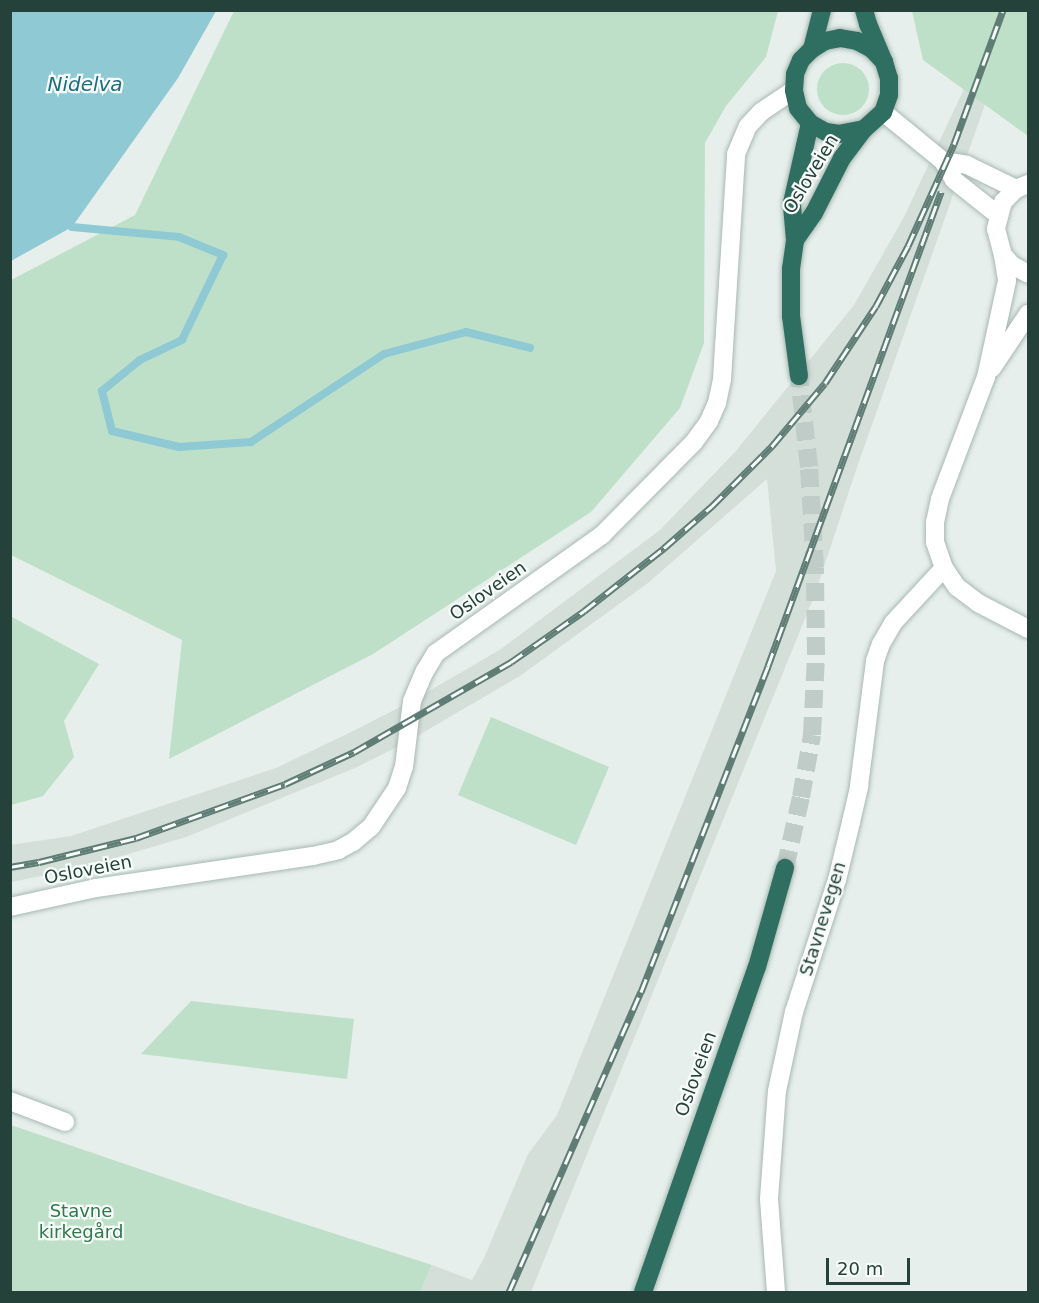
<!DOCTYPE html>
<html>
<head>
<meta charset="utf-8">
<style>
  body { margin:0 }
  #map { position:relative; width:1039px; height:1303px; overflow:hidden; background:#e6efeb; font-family:"DejaVu Sans",sans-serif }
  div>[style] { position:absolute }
  .built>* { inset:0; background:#d4dfda }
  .green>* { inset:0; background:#bfe0c8 }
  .round { border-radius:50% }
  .water>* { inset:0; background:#8ec9d4 }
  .stream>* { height:8px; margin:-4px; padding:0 4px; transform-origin:4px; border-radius:4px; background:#8ec9d4 }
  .highway-tunnel>* { height:18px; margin-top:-9px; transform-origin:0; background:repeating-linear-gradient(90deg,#bfccc8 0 18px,transparent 0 27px) }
  .roads { filter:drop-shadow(0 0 2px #a8b8b2) drop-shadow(0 0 2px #a8b8b2) }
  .street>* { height:18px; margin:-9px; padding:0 9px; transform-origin:9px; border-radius:9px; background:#fff }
  .secondary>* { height:18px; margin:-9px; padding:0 9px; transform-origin:9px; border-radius:9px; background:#fff }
  .highway>* { height:18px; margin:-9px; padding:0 9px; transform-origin:9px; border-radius:9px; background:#2f6f62 }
  .rail>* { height:7px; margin-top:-3.5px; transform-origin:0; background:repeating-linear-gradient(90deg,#f7fbf9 0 14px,#5f7d75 0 28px); box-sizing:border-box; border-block:2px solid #5f7d75 }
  span { translate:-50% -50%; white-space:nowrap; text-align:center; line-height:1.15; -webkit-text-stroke:4.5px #f7fbf9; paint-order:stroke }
  .street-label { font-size:18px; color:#24423a }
  .park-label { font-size:18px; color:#2d7a4b }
  .water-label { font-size:20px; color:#1c6f80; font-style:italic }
  .frame { position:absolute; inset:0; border:12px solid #24423a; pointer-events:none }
  .scale { position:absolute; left:826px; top:1258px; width:84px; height:27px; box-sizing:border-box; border:3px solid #24423a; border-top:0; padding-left:8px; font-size:18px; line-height:21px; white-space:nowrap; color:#24423a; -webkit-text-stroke:4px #f7fbf9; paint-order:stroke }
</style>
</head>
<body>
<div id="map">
  <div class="built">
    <i style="clip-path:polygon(989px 11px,1018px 11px,855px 473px,815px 594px,531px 1292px,420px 1292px,432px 1265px,472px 1280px,484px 1258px,528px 1154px,557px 1115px,776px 571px,767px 479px,648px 583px,520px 676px,407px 742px,355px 768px,186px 837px,78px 869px,11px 882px,10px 845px,71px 836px,276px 768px,349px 733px,412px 701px,501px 649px,660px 530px,736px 451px,854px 305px,904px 217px,962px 93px)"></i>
  </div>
  <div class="green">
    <i style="clip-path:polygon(234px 11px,778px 11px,766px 57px,726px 106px,705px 143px,704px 343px,680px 408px,591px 512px,373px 654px,169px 759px,182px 640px,11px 555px,11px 280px,135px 215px)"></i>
    <i style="clip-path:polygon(912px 11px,1028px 11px,1028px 136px,923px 60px)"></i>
    <i class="round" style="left:817px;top:63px;width:52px;height:52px"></i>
    <i style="clip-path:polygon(12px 617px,99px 664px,64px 721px,74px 757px,43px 796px,11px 805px)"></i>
    <i style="clip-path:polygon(491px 717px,609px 767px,576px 845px,458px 795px)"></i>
    <i style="clip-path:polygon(191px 1001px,354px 1019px,347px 1079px,141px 1054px)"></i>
    <i style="clip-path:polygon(11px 1125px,242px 1204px,432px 1265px,420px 1292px,11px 1292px)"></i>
  </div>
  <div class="water">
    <i style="clip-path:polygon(11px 10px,216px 11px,178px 78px,72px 227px,11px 261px)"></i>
  </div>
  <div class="stream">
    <i style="left:72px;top:227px;width:107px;rotate:5.3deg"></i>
    <i style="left:179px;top:237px;width:48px;rotate:22.2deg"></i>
    <i style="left:223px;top:255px;width:94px;rotate:115.8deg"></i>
    <i style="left:182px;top:340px;width:47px;rotate:154.5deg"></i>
    <i style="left:140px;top:360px;width:49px;rotate:140.8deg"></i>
    <i style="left:102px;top:391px;width:41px;rotate:76deg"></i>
    <i style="left:112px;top:431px;width:69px;rotate:13.4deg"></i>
    <i style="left:179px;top:447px;width:72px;rotate:-4deg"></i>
    <i style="left:251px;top:442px;width:159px;rotate:-33.5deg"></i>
    <i style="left:384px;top:354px;width:85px;rotate:-15deg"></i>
    <i style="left:466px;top:332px;width:66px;rotate:14deg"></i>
  </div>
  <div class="highway-tunnel">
    <i style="left:785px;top:868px;width:73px;rotate:-77.3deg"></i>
    <i style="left:801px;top:797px;width:63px;rotate:-79.9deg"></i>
    <i style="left:812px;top:735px;width:80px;rotate:-87.1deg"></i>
    <i style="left:816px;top:655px;width:87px;rotate:-90.7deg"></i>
    <i style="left:815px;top:568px;width:101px;rotate:-93.4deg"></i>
    <i style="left:809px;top:467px;width:92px;rotate:-96.3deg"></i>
  </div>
  <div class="roads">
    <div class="street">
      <i style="left:10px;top:907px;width:88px;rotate:-12.5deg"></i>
      <i style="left:96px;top:888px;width:219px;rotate:-8.4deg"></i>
      <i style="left:313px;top:856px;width:26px;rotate:-13deg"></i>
      <i style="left:338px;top:850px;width:17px;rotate:-28deg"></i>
      <i style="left:353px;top:842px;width:23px;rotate:-40deg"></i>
      <i style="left:371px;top:827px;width:47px;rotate:-56.3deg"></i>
      <i style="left:397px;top:788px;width:22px;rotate:-72deg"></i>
      <i style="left:404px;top:767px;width:66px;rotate:-83.1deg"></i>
      <i style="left:412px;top:701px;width:33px;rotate:-67deg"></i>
      <i style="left:425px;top:671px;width:21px;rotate:-59deg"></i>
      <i style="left:436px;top:653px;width:204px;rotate:-35.4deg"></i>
      <i style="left:602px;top:535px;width:131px;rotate:-45.3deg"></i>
      <i style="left:694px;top:442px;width:26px;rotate:-54deg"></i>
      <i style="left:709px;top:421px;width:20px;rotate:-66deg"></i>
      <i style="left:717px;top:403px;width:25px;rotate:-78deg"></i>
      <i style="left:722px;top:379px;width:225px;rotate:-86.4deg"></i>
      <i style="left:736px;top:154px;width:30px;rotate:-67deg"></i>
      <i style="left:748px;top:126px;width:19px;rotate:-47deg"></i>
      <i style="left:761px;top:112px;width:40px;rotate:-34deg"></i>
      <i style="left:10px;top:1101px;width:59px;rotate:20.9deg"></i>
    </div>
    <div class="secondary">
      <i style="left:883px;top:112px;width:77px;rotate:39.2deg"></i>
      <i style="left:943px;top:161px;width:22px;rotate:60deg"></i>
      <i style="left:954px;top:180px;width:56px;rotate:38.5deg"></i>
      <i style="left:943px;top:161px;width:24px;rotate:9deg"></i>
      <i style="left:967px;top:165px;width:55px;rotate:26.1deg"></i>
      <i style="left:1028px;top:184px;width:13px;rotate:157deg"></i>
      <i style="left:1016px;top:189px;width:18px;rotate:135deg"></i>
      <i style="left:1003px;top:202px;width:28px;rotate:105deg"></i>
      <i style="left:996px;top:229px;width:27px;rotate:75deg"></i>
      <i style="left:1003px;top:255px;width:13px;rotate:48deg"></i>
      <i style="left:1012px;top:265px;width:18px;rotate:29deg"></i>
      <i style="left:1003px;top:255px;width:26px;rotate:81deg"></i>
      <i style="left:1007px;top:281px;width:98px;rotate:102.3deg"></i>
      <i style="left:986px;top:377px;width:130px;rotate:110.7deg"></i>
      <i style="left:940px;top:499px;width:24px;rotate:102deg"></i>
      <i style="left:935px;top:522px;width:20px;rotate:90deg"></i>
      <i style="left:935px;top:542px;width:28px;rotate:71deg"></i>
      <i style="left:944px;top:568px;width:23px;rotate:56deg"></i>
      <i style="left:957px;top:587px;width:26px;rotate:37deg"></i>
      <i style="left:978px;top:603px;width:56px;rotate:27.5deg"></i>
      <i style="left:992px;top:368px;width:65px;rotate:-56.3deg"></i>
      <i style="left:776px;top:1292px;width:93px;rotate:-94.3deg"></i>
      <i style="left:769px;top:1199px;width:108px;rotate:-85.8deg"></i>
      <i style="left:777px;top:1091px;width:81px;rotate:-77.9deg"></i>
      <i style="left:794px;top:1012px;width:139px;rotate:-72deg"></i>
      <i style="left:837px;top:880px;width:60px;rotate:-76.4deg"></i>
      <i style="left:851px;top:822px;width:37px;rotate:-77deg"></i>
      <i style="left:859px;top:786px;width:126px;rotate:-82.7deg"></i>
      <i style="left:875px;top:661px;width:18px;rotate:-71deg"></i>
      <i style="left:881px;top:644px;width:24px;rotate:-60deg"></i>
      <i style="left:893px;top:623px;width:75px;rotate:-47.2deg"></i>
    </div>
    <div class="highway">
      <i style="left:864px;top:10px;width:15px;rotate:74deg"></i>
      <i style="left:868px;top:24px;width:41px;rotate:67.2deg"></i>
      <i style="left:884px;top:62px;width:17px;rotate:73deg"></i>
      <i style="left:889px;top:78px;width:17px;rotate:90deg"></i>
      <i style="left:889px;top:95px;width:18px;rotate:109deg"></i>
      <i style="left:883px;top:112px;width:25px;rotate:138deg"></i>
      <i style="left:864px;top:129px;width:25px;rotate:169deg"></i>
      <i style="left:839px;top:134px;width:13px;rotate:-171deg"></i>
      <i style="left:826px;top:132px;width:18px;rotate:-151deg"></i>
      <i style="left:810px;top:123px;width:19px;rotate:-129deg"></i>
      <i style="left:798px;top:108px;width:18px;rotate:-103deg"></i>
      <i style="left:794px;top:90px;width:16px;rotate:-86deg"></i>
      <i style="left:795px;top:74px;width:15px;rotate:-67deg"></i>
      <i style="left:801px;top:60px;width:16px;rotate:-45deg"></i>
      <i style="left:812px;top:49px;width:15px;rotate:-32deg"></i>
      <i style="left:825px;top:41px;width:15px;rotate:-11deg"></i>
      <i style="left:840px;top:38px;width:17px;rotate:10deg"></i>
      <i style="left:857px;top:41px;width:17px;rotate:28deg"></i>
      <i style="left:872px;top:49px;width:18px;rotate:47deg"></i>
      <i style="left:812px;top:49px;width:40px;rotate:-75.6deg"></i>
      <i style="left:795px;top:240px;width:33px;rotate:-55deg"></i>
      <i style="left:814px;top:213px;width:62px;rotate:-63deg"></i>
      <i style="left:842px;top:158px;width:36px;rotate:-53deg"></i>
      <i style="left:799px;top:376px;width:61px;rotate:-97.6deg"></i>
      <i style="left:791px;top:316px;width:47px;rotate:-90deg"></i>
      <i style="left:791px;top:269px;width:29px;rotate:-82deg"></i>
      <i style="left:795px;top:240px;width:37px;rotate:-95deg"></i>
      <i style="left:792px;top:203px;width:82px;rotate:-77.3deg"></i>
      <i style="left:643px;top:1292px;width:344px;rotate:-70.7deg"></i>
      <i style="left:757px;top:967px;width:103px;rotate:-74.2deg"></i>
    </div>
  </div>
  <div class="rail">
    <i style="left:10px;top:867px;width:29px;rotate:-10deg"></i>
    <i style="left:39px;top:862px;width:100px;rotate:-13.9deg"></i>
    <i style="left:136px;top:838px;width:158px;rotate:-19.9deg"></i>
    <i style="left:285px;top:784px;width:76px;rotate:-24.9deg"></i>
    <i style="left:354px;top:752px;width:181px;rotate:-29.8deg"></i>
    <i style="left:511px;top:662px;width:89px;rotate:-34.9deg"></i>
    <i style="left:584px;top:611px;width:102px;rotate:-38.2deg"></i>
    <i style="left:664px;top:548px;width:64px;rotate:-41.2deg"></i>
    <i style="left:712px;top:506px;width:85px;rotate:-45deg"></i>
    <i style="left:772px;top:446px;width:82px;rotate:-49.9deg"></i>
    <i style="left:825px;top:383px;width:92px;rotate:-56.5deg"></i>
    <i style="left:876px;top:306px;width:68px;rotate:-61.9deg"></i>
    <i style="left:908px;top:246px;width:112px;rotate:-65.7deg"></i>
    <i style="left:954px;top:144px;width:143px;rotate:-69.9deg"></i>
    <i style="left:509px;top:1292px;width:328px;rotate:-66.3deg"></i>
    <i style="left:641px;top:992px;width:350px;rotate:-68.7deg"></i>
    <i style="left:768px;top:666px;width:505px;rotate:-69.95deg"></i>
  </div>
  <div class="street-label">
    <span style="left:811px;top:174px;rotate:-59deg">Osloveien</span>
    <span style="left:488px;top:591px;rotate:-35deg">Osloveien</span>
    <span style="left:88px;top:870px;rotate:-11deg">Osloveien</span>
    <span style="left:823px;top:919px;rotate:-73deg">Stavnevegen</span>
    <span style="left:696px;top:1074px;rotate:-70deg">Osloveien</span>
  </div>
  <div class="park-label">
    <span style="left:81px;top:1222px">Stavne<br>kirkegård</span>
  </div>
  <div class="water-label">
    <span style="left:85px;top:84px">Nidelva</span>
  </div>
  <div class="frame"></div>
  <div class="scale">20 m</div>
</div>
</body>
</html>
